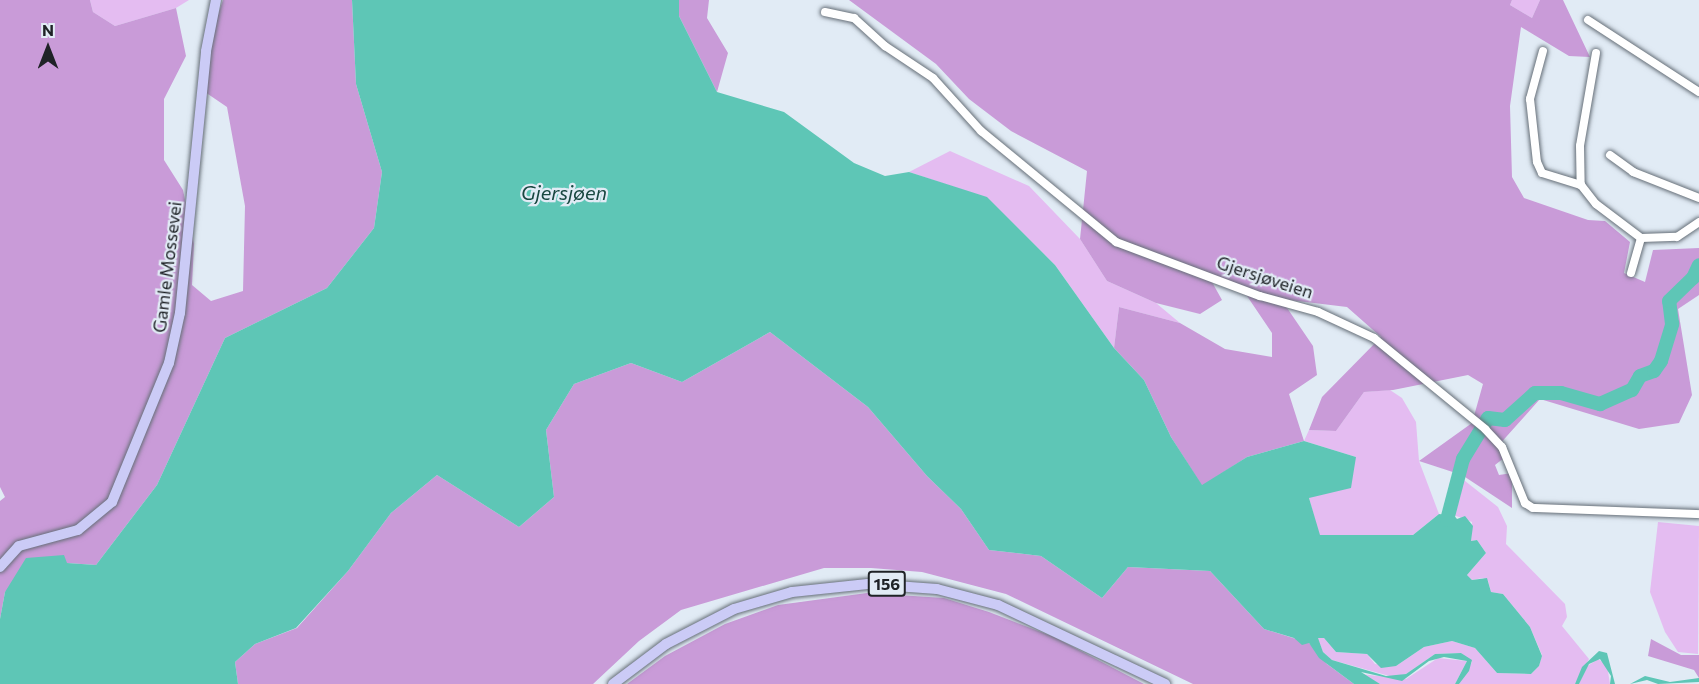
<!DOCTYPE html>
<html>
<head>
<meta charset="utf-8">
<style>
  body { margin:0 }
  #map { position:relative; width:1699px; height:684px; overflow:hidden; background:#e1ebf5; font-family:Commissioner,sans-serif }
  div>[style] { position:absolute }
  .green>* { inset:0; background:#e4bcf1 }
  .forest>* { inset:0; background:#c99bd8 }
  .water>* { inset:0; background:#5ec6b6 }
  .river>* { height:14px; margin:-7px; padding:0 7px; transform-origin:7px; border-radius:7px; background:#5ec6b6 }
  .roads { filter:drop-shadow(0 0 2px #666f78) drop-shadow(0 0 2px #666f78) }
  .minor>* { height:8px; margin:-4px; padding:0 4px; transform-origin:4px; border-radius:4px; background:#fff }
  .major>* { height:10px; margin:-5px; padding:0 5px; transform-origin:5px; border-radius:5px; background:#cbcbf6 }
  span { translate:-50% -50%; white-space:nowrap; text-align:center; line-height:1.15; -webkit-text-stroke:4.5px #e1ebf5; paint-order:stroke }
  .shield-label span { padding:2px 4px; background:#e1ebf5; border:2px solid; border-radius:4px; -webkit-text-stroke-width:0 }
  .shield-label { font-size:16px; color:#1f2327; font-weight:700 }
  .street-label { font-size:18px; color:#1f2327 }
  .water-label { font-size:20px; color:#184740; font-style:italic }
  .north { position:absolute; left:18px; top:18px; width:60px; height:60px; -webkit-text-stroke:4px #e1ebf5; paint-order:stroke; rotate:0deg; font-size:16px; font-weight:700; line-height:24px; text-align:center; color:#1f2327 }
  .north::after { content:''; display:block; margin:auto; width:21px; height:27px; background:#1f2327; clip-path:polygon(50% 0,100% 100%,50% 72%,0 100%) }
</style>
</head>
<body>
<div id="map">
  <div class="green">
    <i style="clip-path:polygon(90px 0,189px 0,176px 8px,115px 26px,93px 12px)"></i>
    <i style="clip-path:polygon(1512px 0,1540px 0,1532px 18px,1510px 5px)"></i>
    <i style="clip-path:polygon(950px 151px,1029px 186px,1080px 239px,1107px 281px,1156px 303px,1180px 323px,1119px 307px,1114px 348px,1055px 265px,987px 198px,909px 172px)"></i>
    <i style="clip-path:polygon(1390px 390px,1402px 398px,1416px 422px,1419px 461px,1439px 514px,1413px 535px,1319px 535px,1309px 498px,1356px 457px,1304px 441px,1309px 430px,1336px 431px,1364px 392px)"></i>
    <i style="clip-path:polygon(1460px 477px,1498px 507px,1507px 526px,1506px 544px,1565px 604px,1567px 617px,1562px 626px,1589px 659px,1575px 684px,1459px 684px,1472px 662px,1461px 653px,1435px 654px,1406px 674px,1393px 677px,1332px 660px,1323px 652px,1317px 637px,1324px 638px,1336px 652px,1367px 654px,1375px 664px,1396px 666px,1424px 647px,1452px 641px,1475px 648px,1497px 673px,1531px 674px,1539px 666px,1542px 655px,1530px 627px,1503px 594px,1491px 592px,1488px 581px,1483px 578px,1472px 580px,1467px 575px,1486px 553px,1477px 540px,1471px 541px,1472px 522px,1451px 514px,1447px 520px)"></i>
    <i style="clip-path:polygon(1658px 522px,1699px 526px,1698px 654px,1678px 652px,1665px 632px,1650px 592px)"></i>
    <i style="clip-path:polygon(1438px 658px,1467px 661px,1455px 684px,1380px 684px,1360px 674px,1406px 679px)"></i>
    <i style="clip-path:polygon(1598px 659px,1607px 665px,1610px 684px,1579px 684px,1586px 667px)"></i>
  </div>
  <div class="forest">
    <i style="clip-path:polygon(0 0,90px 0,93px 12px,115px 26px,176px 8px,186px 56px,164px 99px,164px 160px,183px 190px,194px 244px,192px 285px,211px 301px,243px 291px,245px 206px,227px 107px,202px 90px,206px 51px,223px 0,352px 0,356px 84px,382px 172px,374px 228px,327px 288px,225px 338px,157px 485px,96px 565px,67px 563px,5px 592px,0 619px,0 501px,5px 497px,0 487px)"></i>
    <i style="clip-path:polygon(679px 0,709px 0,707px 18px,728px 53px,717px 92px,679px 16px)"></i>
    <i style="clip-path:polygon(849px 0,1512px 0,1510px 5px,1532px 18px,1540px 0,1563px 0,1590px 57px,1569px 56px,1521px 27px,1510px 106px,1512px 177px,1524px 198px,1588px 220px,1605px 221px,1630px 242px,1624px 273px,1645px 282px,1653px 250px,1699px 248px,1699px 295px,1678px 309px,1692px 395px,1679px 423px,1639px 429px,1540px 399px,1498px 446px,1504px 458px,1495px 465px,1499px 475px,1512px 473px,1512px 508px,1462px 475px,1419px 461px,1472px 423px,1483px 384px,1468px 375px,1393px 390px,1364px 392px,1336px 431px,1309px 430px,1322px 397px,1381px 337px,1347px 307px,1281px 299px,1313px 346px,1317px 375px,1289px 394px,1304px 441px,1247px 457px,1202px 486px,1171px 437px,1144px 380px,1114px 348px,1119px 307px,1180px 323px,1225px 349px,1272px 357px,1272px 333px,1247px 296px,1207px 273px,1222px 300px,1200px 314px,1156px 303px,1107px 281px,1080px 239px,1087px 171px,1011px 131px,969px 99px,936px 64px)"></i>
    <i style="clip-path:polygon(770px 332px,868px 407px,927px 476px,961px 509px,989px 550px,1041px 556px,1102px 598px,1128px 567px,1210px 571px,1264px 629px,1309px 643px,1327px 664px,1354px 684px,1193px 684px,1006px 594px,922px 572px,871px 568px,824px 568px,681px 610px,639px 641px,593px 684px,238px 684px,235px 662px,255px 644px,297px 628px,348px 571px,391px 513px,437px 475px,519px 527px,554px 497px,546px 430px,574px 384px,631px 363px,682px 382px)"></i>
    <i style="clip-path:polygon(867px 593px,944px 598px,989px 612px,1054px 637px,1144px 684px,627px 684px,665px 656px,725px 624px,778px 605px)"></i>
    <i style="clip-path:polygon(1651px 639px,1681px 655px,1699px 655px,1699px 678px,1694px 670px,1648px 656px)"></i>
  </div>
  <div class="water">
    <i style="clip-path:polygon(352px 0,679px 0,679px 16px,717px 92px,784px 112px,854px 163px,885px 176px,909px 172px,987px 197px,1055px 265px,1114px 348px,1144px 380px,1171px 437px,1202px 485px,1247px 457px,1304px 441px,1356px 457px,1351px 488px,1309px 498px,1320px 535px,1413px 535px,1439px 514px,1447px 515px,1448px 520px,1452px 513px,1457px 519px,1465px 516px,1473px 526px,1471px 541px,1477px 540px,1486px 553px,1467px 575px,1472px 580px,1487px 578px,1491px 592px,1503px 594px,1530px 627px,1542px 656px,1539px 666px,1531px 674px,1497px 673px,1475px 648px,1452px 641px,1424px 647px,1396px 666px,1381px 668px,1367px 654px,1336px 652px,1324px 638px,1318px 638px,1323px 652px,1332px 660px,1386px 676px,1406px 674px,1435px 654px,1461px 653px,1472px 660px,1469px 671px,1459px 684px,1455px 684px,1467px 661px,1444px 657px,1429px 661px,1402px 681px,1361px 672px,1380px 684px,1354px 684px,1319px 658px,1309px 643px,1302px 645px,1294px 638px,1264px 629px,1210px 571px,1128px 567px,1102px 598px,1041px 556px,989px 550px,961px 509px,927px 476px,868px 407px,770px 332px,682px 382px,631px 363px,574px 384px,546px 430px,554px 497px,519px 527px,437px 475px,391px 513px,348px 571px,296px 628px,255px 644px,235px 662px,238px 684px,0 684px,0 619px,5px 592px,26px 558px,64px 555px,67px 563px,96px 565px,157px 485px,225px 338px,327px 288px,374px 228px,382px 172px,356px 84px)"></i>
    <i style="clip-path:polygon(1599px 651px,1607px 653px,1615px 684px,1610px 684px,1611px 676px,1600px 659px,1589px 664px,1579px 684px,1575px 684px,1582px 667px)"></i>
    <i style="clip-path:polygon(1645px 676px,1670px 682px,1699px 678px,1699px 682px,1658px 684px,1647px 680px,1630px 684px)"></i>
  </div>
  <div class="river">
    <i style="left:1447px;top:520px;width:63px;rotate:-75.3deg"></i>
    <i style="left:1463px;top:459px;width:48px;rotate:-58.6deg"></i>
    <i style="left:1488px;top:418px;width:17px;rotate:7deg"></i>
    <i style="left:1505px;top:420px;width:40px;rotate:-42deg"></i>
    <i style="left:1535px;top:393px;width:26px"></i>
    <i style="left:1561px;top:393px;width:41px;rotate:15.8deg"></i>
    <i style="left:1600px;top:404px;width:35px;rotate:-24deg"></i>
    <i style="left:1632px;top:390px;width:16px;rotate:-60deg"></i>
    <i style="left:1640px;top:376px;width:15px;rotate:-20deg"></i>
    <i style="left:1654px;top:371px;width:12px;rotate:-55deg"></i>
    <i style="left:1661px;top:361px;width:39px;rotate:-73deg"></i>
    <i style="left:1672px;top:324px;width:23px;rotate:-97deg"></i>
    <i style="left:1669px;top:301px;width:33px;rotate:-44deg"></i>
    <i style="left:1693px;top:278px;width:14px;rotate:-65deg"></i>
  </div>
  <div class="roads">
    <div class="minor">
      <i style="left:825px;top:12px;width:30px;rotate:12deg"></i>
      <i style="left:854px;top:18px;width:42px;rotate:42.1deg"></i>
      <i style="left:885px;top:46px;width:58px;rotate:33.7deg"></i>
      <i style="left:933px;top:78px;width:72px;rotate:47.8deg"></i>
      <i style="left:981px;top:131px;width:175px;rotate:39.4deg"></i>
      <i style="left:1116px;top:242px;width:154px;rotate:20.6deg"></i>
      <i style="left:1260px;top:296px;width:60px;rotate:15.4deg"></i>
      <i style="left:1318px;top:312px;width:62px;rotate:24.9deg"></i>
      <i style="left:1374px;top:338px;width:144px;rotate:39.3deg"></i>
      <i style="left:1485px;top:429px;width:25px;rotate:47deg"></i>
      <i style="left:1502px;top:447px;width:61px;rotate:67.7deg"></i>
      <i style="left:1525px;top:503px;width:9px;rotate:32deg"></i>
      <i style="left:1533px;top:508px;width:166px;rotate:2.1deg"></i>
      <i style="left:1588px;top:20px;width:132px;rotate:33deg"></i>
      <i style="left:1543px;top:51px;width:50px;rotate:105.2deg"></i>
      <i style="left:1530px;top:99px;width:63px;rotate:83.7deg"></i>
      <i style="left:1537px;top:162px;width:12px;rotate:66deg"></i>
      <i style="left:1542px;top:173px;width:41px;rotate:17.1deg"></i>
      <i style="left:1596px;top:53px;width:94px;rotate:99.8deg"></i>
      <i style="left:1580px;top:146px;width:39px;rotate:89deg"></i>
      <i style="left:1581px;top:185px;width:24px;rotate:52deg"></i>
      <i style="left:1596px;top:204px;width:56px;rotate:37.1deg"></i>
      <i style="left:1641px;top:238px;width:36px;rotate:-2deg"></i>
      <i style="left:1677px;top:237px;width:27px;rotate:-34deg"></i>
      <i style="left:1610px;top:155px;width:29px;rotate:36deg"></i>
      <i style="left:1633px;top:172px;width:71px;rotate:21.5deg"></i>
      <i style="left:1631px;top:273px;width:36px;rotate:-74deg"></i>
    </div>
    <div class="major">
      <i style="left:0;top:567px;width:28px;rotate:-48deg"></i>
      <i style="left:19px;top:546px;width:61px;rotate:-15.2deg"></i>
      <i style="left:78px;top:530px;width:44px;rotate:-39.5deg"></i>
      <i style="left:112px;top:502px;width:150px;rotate:-67.7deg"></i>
      <i style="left:169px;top:363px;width:51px;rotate:-77.6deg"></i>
      <i style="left:180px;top:313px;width:263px;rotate:-84.3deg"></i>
      <i style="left:206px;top:51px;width:52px;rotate:-78.9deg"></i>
      <i style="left:613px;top:684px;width:66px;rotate:-37deg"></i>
      <i style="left:666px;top:644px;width:76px;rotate:-27.2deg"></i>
      <i style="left:734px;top:609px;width:60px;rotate:-16.3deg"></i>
      <i style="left:792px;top:592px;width:76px;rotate:-6deg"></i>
      <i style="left:868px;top:584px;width:69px;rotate:4.1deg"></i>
      <i style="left:937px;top:589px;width:63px;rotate:14.7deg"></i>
      <i style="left:998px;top:605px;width:185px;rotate:25.3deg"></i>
    </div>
  </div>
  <div class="shield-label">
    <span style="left:887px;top:584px">156</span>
  </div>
  <div class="street-label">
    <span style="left:167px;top:267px;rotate:-83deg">Gamle Mossevei</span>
    <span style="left:1265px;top:277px;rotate:18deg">Gjersjøveien</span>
  </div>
  <div class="water-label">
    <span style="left:564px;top:192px">Gjersjøen</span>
  </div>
  <div class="north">N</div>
</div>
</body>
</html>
